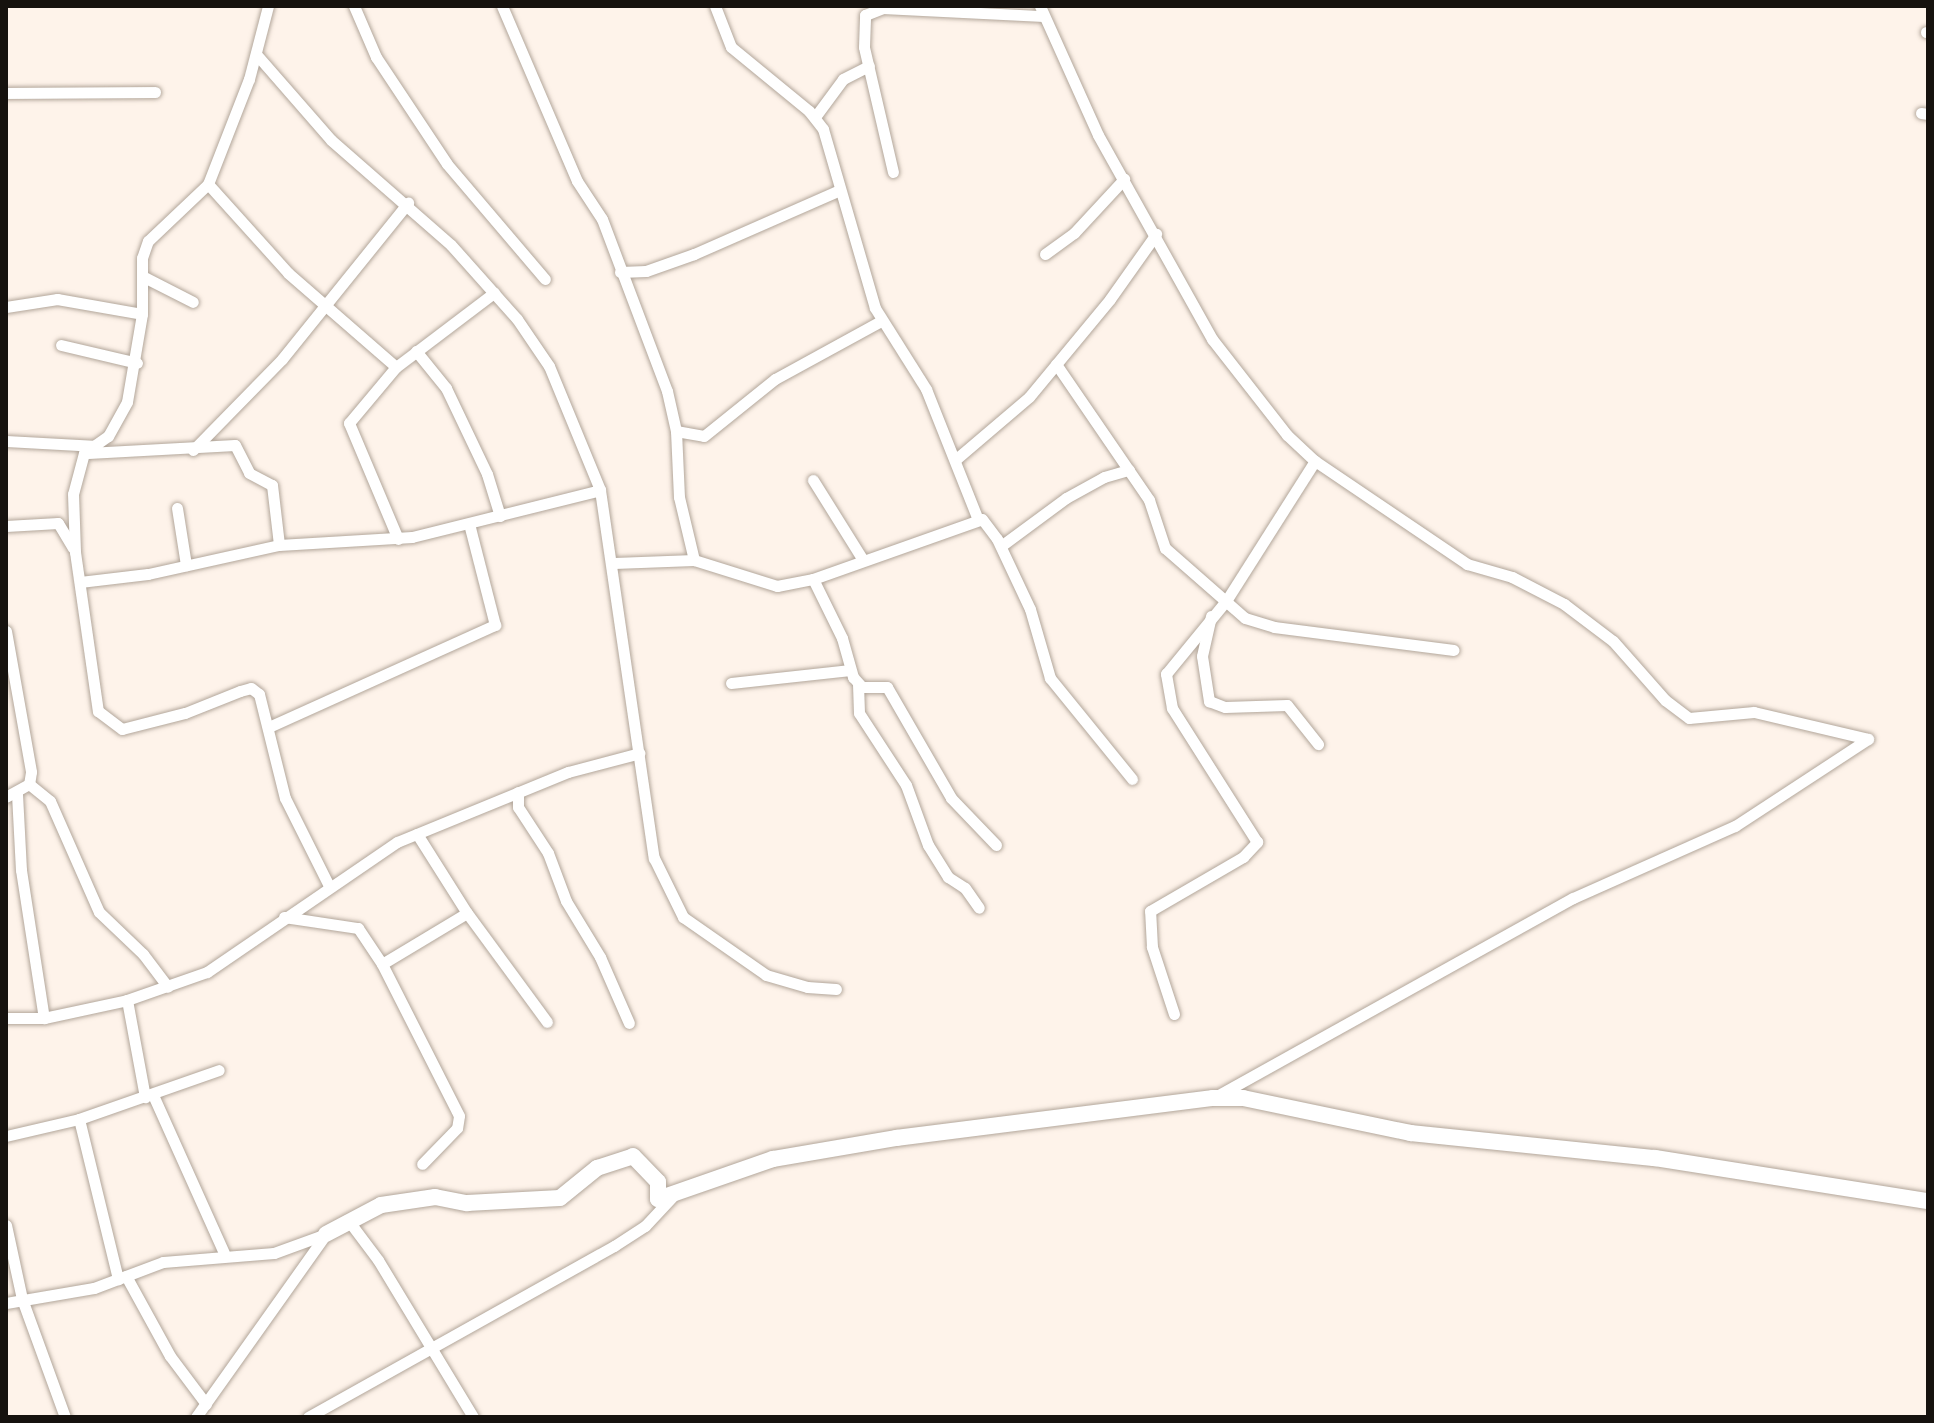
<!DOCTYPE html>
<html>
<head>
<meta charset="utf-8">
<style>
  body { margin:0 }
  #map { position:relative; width:1934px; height:1423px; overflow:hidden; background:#fef3ea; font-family:Montserrat,sans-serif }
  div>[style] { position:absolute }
  .roads { filter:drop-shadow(0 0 2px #b2a69a) drop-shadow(0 0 2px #b2a69a) }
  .street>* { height:11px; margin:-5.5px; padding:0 5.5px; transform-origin:5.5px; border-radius:5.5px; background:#fff }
  .secondary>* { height:16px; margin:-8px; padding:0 8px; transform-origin:8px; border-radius:8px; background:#fff }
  span { translate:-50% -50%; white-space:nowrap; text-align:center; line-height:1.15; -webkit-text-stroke:8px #fef3ea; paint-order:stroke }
  .frame { position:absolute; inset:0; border:8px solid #16120e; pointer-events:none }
</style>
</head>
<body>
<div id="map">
  <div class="roads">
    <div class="street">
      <i style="left:354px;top:6px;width:56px;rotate:66.7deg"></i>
      <i style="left:376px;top:57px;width:128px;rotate:56.4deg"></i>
      <i style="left:447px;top:164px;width:151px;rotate:49.6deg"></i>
      <i style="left:502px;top:6px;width:190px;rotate:66.8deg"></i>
      <i style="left:577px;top:181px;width:45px;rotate:56.7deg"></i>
      <i style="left:602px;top:219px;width:184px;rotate:69.3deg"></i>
      <i style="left:667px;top:391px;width:41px;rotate:77.3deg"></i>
      <i style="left:676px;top:431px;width:66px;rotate:87.4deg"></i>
      <i style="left:679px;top:497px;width:65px;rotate:76.6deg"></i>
      <i style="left:715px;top:6px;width:44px;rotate:68.7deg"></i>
      <i style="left:731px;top:47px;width:101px;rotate:39.4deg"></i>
      <i style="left:809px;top:111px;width:23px;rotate:52deg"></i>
      <i style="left:823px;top:129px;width:186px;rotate:73.8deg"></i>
      <i style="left:875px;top:308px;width:96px;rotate:57.8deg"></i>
      <i style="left:926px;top:389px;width:138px;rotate:68.3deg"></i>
      <i style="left:1040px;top:6px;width:141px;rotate:65.8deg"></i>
      <i style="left:1098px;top:135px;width:234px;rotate:60.8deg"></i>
      <i style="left:1212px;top:339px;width:122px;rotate:52deg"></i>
      <i style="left:1287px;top:435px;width:38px;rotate:43deg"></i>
      <i style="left:1315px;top:461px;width:184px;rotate:34.1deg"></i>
      <i style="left:1467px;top:564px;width:47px;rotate:16.1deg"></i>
      <i style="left:1512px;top:577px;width:59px;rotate:27.4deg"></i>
      <i style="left:1564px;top:604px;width:61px;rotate:37.1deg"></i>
      <i style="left:1613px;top:641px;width:79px;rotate:48.6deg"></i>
      <i style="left:1665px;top:700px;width:30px;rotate:37deg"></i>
      <i style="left:1689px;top:718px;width:65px;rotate:-5.3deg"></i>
      <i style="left:1754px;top:712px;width:117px;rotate:13.3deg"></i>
      <i style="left:1926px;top:32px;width:2px"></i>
      <i style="left:256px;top:54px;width:114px;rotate:48.9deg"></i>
      <i style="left:331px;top:140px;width:159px;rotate:41.2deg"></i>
      <i style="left:451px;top:245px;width:99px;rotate:48.3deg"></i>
      <i style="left:517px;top:319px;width:57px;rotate:55.8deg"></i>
      <i style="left:549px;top:366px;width:134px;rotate:67.6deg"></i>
      <i style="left:600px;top:490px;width:372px;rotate:81.7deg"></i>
      <i style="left:654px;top:858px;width:66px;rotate:63.8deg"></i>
      <i style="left:683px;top:917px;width:101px;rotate:34.9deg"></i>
      <i style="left:766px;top:975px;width:43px;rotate:16.3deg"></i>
      <i style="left:807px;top:987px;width:29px;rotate:4deg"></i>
      <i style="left:6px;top:93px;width:149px;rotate:-0.4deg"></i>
      <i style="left:1921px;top:113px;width:7px;rotate:8deg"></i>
      <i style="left:815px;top:117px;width:47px;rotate:-53.6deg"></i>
      <i style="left:843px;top:79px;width:29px;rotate:-27deg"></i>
      <i style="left:893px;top:172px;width:128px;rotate:-103.1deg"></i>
      <i style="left:864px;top:47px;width:32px;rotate:-88deg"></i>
      <i style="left:865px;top:15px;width:19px;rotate:-21deg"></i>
      <i style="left:883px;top:8px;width:160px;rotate:2.9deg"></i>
      <i style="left:208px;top:184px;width:120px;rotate:48deg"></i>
      <i style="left:288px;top:273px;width:143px;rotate:41deg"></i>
      <i style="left:1045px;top:254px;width:36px;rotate:-36deg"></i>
      <i style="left:1074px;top:233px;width:74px;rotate:-47.2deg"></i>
      <i style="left:620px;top:272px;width:26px;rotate:-2deg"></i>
      <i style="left:646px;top:271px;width:51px;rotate:-19.5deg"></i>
      <i style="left:694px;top:254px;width:159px;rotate:-23.7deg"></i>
      <i style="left:142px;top:276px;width:57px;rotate:27deg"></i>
      <i style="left:6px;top:307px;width:52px;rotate:-8.9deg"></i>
      <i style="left:57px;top:299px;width:86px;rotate:10deg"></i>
      <i style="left:142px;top:314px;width:89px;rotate:99.7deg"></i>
      <i style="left:127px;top:402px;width:39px;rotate:119deg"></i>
      <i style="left:108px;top:436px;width:29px;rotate:145deg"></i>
      <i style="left:84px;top:453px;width:42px;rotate:105deg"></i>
      <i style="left:73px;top:494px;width:58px;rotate:88deg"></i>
      <i style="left:75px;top:552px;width:161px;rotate:81.8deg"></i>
      <i style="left:98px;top:711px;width:30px;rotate:37deg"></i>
      <i style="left:122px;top:729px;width:65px;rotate:-14.3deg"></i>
      <i style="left:185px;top:713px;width:59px;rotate:-21.8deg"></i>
      <i style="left:240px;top:691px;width:11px;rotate:-15deg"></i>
      <i style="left:251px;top:688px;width:10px;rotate:37deg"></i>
      <i style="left:259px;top:694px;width:107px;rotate:76deg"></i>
      <i style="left:285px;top:798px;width:96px;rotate:63.4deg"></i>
      <i style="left:142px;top:314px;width:56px;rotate:-90deg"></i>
      <i style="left:142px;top:258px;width:18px;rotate:-71deg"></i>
      <i style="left:148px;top:241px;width:83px;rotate:-43.5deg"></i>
      <i style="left:208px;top:184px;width:113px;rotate:-68.7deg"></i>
      <i style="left:249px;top:79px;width:75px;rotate:-75.4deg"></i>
      <i style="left:61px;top:345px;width:78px;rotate:13.3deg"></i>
      <i style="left:416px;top:351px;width:48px;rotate:51deg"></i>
      <i style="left:446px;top:388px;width:95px;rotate:64.5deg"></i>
      <i style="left:487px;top:474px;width:44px;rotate:72.8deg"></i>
      <i style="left:1056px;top:364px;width:165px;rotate:55.6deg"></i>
      <i style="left:1149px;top:500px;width:51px;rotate:71.6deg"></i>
      <i style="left:1165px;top:548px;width:106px;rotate:41.2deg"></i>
      <i style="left:1245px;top:618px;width:30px;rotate:17deg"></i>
      <i style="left:1274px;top:627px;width:181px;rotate:7.3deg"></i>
      <i style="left:676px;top:431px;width:28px;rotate:10deg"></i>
      <i style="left:704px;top:436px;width:91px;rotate:-38.8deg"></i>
      <i style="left:775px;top:379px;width:121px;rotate:-28.7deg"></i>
      <i style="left:6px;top:441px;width:91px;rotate:3.1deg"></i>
      <i style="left:193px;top:450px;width:127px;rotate:-45.6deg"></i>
      <i style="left:282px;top:359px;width:201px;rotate:-51.1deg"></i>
      <i style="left:88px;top:453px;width:147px;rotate:-3.1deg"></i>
      <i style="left:235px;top:445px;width:31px;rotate:63deg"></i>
      <i style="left:249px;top:473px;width:26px;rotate:28deg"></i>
      <i style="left:272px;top:485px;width:60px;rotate:83.3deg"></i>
      <i style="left:955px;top:460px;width:97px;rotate:-40.4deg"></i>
      <i style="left:1029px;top:397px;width:127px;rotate:-50.4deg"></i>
      <i style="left:1110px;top:299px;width:80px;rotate:-54.7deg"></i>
      <i style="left:813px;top:480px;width:94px;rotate:58deg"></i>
      <i style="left:177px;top:508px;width:58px;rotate:81deg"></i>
      <i style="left:6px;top:526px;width:52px;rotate:-3.3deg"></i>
      <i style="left:58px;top:523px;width:29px;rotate:59deg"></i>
      <i style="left:398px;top:539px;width:126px;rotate:-112.9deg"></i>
      <i style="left:349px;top:423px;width:73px;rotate:-50deg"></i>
      <i style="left:396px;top:367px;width:123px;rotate:-37.1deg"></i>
      <i style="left:1001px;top:546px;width:81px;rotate:-36.4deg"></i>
      <i style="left:1066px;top:498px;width:43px;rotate:-28.9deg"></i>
      <i style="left:1104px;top:477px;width:26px;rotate:-16deg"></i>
      <i style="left:614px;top:563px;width:80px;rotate:-2.1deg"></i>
      <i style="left:694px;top:560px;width:87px;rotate:17.4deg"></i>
      <i style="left:777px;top:586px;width:37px;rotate:-11deg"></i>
      <i style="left:813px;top:579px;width:66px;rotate:63.8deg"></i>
      <i style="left:842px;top:638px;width:41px;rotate:74.2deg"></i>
      <i style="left:853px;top:677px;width:13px;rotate:48deg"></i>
      <i style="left:862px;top:687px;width:25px"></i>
      <i style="left:887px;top:687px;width:128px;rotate:60deg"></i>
      <i style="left:951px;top:798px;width:65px;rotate:46.2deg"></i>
      <i style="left:813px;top:579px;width:179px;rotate:-19.5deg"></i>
      <i style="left:982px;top:519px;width:25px;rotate:53deg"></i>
      <i style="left:997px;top:539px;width:77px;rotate:64.8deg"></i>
      <i style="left:1030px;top:609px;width:72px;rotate:73.8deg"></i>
      <i style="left:1050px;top:678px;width:130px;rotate:50.9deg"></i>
      <i style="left:80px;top:582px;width:68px;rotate:-6.7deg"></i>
      <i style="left:148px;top:574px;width:134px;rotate:-12.5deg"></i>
      <i style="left:279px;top:545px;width:133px;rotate:-3.4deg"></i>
      <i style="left:412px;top:537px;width:194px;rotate:-14deg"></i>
      <i style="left:1211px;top:616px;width:41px;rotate:102.7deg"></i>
      <i style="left:1202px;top:656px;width:46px;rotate:81.2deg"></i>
      <i style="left:1209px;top:701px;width:17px;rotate:21deg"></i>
      <i style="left:1225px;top:707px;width:62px;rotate:-1.8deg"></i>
      <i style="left:1287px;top:705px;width:50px;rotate:51.5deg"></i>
      <i style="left:6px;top:631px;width:143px;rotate:79.9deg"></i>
      <i style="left:31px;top:772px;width:12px;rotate:99deg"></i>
      <i style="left:29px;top:784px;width:26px;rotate:151deg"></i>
      <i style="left:731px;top:683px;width:120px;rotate:-6.2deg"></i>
      <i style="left:858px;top:684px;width:29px;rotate:88deg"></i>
      <i style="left:859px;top:713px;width:86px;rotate:56.9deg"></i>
      <i style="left:906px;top:785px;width:64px;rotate:69.9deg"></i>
      <i style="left:928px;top:845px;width:38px;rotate:58deg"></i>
      <i style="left:948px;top:877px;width:20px;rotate:33deg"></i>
      <i style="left:965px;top:888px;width:24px;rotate:55deg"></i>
      <i style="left:271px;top:726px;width:246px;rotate:-24.3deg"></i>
      <i style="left:495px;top:625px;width:104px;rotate:-104.4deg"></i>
      <i style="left:29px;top:784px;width:27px;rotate:39deg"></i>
      <i style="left:50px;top:801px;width:121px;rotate:66.2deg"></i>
      <i style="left:99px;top:912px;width:61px;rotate:43.7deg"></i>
      <i style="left:143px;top:954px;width:41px;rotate:52.9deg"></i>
      <i style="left:518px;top:792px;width:15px;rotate:90deg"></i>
      <i style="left:518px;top:807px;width:55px;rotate:56.9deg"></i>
      <i style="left:548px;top:853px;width:51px;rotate:69.4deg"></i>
      <i style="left:566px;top:901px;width:66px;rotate:58.7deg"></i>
      <i style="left:600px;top:957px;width:72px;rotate:66.3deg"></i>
      <i style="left:17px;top:794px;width:76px;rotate:87deg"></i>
      <i style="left:21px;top:870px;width:150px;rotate:81.2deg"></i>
      <i style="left:417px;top:834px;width:93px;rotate:57.7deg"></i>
      <i style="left:467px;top:913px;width:135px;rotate:53.7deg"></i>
      <i style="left:284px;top:917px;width:75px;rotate:8.5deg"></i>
      <i style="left:358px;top:928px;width:43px;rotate:56.3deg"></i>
      <i style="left:382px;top:964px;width:170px;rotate:63.1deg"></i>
      <i style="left:459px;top:1116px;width:12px;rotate:99deg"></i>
      <i style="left:457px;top:1128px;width:50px;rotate:134.2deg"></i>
      <i style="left:382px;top:964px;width:99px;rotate:-31deg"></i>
      <i style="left:127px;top:1000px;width:99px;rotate:79.5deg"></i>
      <i style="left:1174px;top:1014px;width:71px;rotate:-108.2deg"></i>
      <i style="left:1152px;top:947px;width:36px;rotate:-93deg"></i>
      <i style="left:1150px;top:911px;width:108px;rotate:-30.1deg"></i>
      <i style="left:1243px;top:857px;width:21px;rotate:-47deg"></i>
      <i style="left:1257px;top:842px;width:159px;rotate:-122.4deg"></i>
      <i style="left:1172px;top:708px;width:35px;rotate:-100deg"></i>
      <i style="left:1166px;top:674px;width:94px;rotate:-50.6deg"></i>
      <i style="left:1226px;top:601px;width:166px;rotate:-57.6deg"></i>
      <i style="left:6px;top:1018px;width:38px"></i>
      <i style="left:44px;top:1018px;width:85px;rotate:-12.2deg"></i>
      <i style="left:127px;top:1000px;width:85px;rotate:-19.3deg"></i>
      <i style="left:207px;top:972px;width:230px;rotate:-34.4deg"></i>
      <i style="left:397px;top:842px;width:185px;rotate:-22.3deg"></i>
      <i style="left:568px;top:772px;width:74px;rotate:-14.8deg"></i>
      <i style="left:153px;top:1095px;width:173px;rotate:65.8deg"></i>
      <i style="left:1217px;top:1096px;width:407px;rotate:-29.1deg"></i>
      <i style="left:1573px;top:898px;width:177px;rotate:-24deg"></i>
      <i style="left:1735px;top:826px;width:159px;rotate:-33.2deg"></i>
      <i style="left:79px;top:1119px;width:165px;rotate:76.3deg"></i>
      <i style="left:6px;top:1136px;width:75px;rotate:-13.1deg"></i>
      <i style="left:79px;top:1119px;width:148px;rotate:-19.3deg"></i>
      <i style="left:348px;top:1220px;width:50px;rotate:53.1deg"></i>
      <i style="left:378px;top:1260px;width:184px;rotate:58.8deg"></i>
      <i style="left:6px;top:1225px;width:76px;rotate:77.8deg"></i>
      <i style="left:22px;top:1299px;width:126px;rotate:70deg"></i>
      <i style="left:126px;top:1276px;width:91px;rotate:61.2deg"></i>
      <i style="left:170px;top:1356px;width:60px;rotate:53.1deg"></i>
      <i style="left:6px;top:1303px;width:89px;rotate:-9.7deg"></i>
      <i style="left:94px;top:1288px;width:74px;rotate:-20.6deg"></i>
      <i style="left:163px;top:1262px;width:111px;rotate:-4.6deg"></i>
      <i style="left:274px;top:1253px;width:55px;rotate:-20.1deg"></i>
      <i style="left:196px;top:1417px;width:224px;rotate:-54.6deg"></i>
      <i style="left:308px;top:1417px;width:351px;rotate:-29.2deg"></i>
      <i style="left:614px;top:1246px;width:37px;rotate:-33deg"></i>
      <i style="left:645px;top:1226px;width:42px;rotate:-46.9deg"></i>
    </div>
    <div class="secondary">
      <i style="left:326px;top:1234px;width:62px;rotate:-27.8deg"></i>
      <i style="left:381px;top:1205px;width:55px;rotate:-8.4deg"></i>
      <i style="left:435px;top:1197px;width:33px;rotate:11deg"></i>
      <i style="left:467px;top:1203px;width:93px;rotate:-3.1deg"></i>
      <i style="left:560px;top:1198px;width:48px;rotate:-39deg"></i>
      <i style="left:597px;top:1168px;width:38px;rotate:-18deg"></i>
      <i style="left:633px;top:1156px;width:36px;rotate:46deg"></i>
      <i style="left:658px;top:1182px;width:17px;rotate:90deg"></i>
      <i style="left:658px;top:1199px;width:122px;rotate:-19.2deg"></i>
      <i style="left:773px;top:1159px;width:125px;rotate:-9.7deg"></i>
      <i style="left:896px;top:1138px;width:320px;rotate:-7.2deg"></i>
      <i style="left:1213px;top:1098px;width:30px"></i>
      <i style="left:1243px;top:1098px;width:172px;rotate:11.8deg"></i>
      <i style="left:1411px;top:1133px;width:245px;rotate:5.9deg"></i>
      <i style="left:1655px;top:1158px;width:276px;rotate:9deg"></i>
    </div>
  </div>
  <div class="frame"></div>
</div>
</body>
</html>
